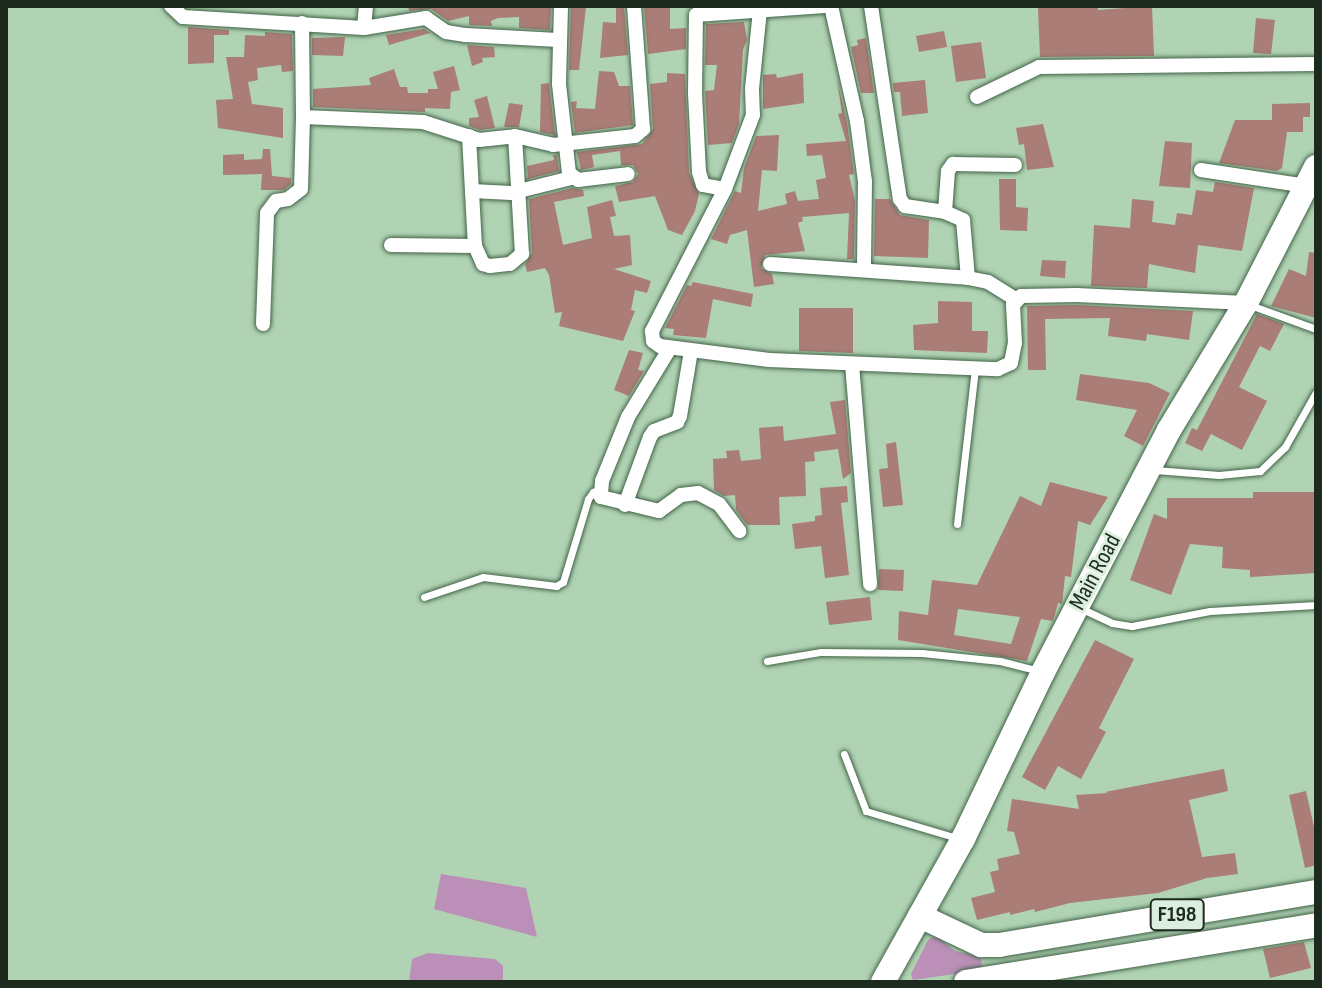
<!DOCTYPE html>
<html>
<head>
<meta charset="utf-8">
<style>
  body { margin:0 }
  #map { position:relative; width:1322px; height:988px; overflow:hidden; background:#afd3b3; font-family:"Sofia Sans Condensed",sans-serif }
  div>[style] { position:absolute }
  .green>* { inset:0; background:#bb8fb8 }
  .building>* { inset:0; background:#aa7d76 }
  .roads { filter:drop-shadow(0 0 2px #436348) drop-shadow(0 0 2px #436348) }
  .lane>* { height:7px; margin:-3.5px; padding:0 3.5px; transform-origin:3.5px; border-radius:3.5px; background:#fff }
  .street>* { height:14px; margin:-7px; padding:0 7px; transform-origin:7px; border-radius:7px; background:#fff }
  .primary>* { height:24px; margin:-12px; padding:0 12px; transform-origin:12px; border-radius:12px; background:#fff }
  span { translate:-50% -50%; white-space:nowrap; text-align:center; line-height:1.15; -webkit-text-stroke:6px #dceede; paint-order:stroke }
  .shield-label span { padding:2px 6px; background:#dceede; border:2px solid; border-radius:6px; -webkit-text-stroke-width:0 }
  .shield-label { font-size:22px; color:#1d2b1f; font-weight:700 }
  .street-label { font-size:24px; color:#1d2b1f }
  .frame { position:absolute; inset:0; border:8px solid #1d2b1f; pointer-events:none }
</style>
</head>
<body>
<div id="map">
  <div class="green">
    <i style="clip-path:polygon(441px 874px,526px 888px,537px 937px,434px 909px)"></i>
    <i style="clip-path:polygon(936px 936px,955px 951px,981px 957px,982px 970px,913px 980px,911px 974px,928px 940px)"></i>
    <i style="clip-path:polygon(428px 953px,495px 959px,503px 966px,503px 982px,409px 982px,412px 959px)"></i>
  </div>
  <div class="building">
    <i style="clip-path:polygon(408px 6px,551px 8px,550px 30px,519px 28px,519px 17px,498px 18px,491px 21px,492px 26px,469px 25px,469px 16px,448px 21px,431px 9px,409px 11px)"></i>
    <i style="clip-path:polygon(571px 6px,586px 7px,579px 70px,569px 70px)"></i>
    <i style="clip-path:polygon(616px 6px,624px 6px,628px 55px,600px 58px,603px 22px,616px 23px)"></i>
    <i style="clip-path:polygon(644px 6px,670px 6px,670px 29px,686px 28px,686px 49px,648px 54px)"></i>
    <i style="clip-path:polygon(1061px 6px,1098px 6px,1098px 10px,1152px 6px,1154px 56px,1040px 57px,1038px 8px)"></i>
    <i style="clip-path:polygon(1256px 18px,1275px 20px,1271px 54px,1253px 53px)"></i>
    <i style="clip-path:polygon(744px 22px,747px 40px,743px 50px,739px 124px,732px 143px,708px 145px,705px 91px,714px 90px,717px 65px,705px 65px,706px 24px)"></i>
    <i style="clip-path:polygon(188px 27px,229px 30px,229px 35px,214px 35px,214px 63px,188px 64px)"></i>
    <i style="clip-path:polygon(424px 29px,430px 33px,389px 45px,386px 35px)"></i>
    <i style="clip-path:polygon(944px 31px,947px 47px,919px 52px,916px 36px)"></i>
    <i style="clip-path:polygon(265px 32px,292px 34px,293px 71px,282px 72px,281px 65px,257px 68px,258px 80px,248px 82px,252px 104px,283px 108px,283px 138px,218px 128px,216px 100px,233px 99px,226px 57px,244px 57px,245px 35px,265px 36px)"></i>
    <i style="clip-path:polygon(345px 37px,343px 56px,312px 55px,312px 38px)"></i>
    <i style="clip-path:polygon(866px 38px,874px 93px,861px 93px,851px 47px,858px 45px,857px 40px)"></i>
    <i style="clip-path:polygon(981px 42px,986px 78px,956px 82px,951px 46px)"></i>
    <i style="clip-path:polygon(467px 45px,494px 47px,495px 57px,482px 58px,483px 62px,472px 66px)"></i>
    <i style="clip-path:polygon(454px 66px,460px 90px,451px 92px,450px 109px,425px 108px,425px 112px,313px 107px,313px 89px,371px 85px,369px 78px,394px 69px,400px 87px,407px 87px,408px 93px,428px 93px,428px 89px,438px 89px,433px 72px)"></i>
    <i style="clip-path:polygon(599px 71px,614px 72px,619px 86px,630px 86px,633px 125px,575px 133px,571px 102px,577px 101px,576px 108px,595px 109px)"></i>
    <i style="clip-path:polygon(667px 73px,685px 74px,689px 173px,699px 194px,695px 211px,682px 235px,668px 230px,655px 196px,619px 202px,615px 186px,633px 182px,638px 174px,633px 165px,621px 165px,620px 151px,592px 155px,594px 167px,581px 170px,577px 152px,642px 144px,653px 129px,650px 84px,667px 82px)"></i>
    <i style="clip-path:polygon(803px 73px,804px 103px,763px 109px,763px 75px,776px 74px,777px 78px)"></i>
    <i style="clip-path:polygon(837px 79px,847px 123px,854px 174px,849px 175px,855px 201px,854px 259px,847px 259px,849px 213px,802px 217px,803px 221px,798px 223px,805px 251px,765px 255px,761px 268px,772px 274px,774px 284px,754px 287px,747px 230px,730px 235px,727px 244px,711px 239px,735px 191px,741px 193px,744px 168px,756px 136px,779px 135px,777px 171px,762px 170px,758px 211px,787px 204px,785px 194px,795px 191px,798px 201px,819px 199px,816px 180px,826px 178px,822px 155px,807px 156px,806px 144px,846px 141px,838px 114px,842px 113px)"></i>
    <i style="clip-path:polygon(925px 80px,928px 113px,902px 116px,900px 92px,894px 92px,893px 83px)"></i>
    <i style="clip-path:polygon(549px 83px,555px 135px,554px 135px,540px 132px,541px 84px)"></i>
    <i style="clip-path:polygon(487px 96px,495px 128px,480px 130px,469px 126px,469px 118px,479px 117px,474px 100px)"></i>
    <i style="clip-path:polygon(509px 103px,523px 105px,519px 127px,504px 127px)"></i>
    <i style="clip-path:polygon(1310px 103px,1310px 117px,1303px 117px,1303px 132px,1287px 132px,1282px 168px,1277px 171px,1219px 163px,1235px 120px,1272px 120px,1272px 104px)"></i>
    <i style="clip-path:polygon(1043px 124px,1054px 167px,1027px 170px,1024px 144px,1019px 145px,1016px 128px)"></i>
    <i style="clip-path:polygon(1165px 141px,1192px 143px,1190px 188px,1159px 186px)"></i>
    <i style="clip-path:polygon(263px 149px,270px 149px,272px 176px,291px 178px,291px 184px,284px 190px,261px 190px,262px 174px,223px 175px,223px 155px,244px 154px,244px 160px,262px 159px)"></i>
    <i style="clip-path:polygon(553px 155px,557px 155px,559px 171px,528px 179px,527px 166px,554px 160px)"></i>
    <i style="clip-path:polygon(999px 179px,1016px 179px,1016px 207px,1028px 208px,1027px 231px,1000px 230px)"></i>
    <i style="clip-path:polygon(1215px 182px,1254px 188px,1242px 251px,1198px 245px,1195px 273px,1149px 264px,1147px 288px,1091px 286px,1094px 225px,1130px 228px,1132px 199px,1154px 201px,1152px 222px,1175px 225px,1177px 213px,1192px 215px,1196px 190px,1213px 192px)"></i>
    <i style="clip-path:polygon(572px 188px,583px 190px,584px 196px,554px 202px,563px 245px,592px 238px,587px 207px,612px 200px,616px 216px,610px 217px,614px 236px,630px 235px,632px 265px,614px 269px,651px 281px,647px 293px,635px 290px,631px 310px,635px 311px,623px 341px,559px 326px,562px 312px,555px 313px,549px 275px,545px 268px,527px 272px,525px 264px,532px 253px,529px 199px)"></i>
    <i style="clip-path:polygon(875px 199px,890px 199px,900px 215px,929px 220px,928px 258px,874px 256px)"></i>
    <i style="clip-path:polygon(1309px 252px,1316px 253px,1316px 318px,1271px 306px,1289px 269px,1306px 276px)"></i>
    <i style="clip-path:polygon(1042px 260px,1066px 261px,1065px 278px,1040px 276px)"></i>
    <i style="clip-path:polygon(693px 282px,753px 294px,751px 307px,713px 299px,706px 338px,673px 335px,674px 329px,665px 328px,687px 285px,691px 286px)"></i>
    <i style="clip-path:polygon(938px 301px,972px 302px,972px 331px,988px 331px,987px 353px,914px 350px,913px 325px,938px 323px)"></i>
    <i style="clip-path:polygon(1077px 305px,1193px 311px,1189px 340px,1147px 334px,1146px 341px,1108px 336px,1110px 318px,1045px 319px,1046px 370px,1028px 370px,1027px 306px)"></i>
    <i style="clip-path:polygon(799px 308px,853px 308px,853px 353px,799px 351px)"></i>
    <i style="clip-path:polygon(1257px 314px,1284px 324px,1270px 351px,1260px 346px,1239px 387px,1267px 401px,1242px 450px,1211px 434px,1202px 451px,1185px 443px,1192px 428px,1197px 430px)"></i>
    <i style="clip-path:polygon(629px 350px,643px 353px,638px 370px,644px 371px,629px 396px,614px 390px)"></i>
    <i style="clip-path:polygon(1080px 374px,1149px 383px,1170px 393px,1143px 446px,1124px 436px,1137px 410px,1076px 400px)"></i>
    <i style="clip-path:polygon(845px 400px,851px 473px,843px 479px,838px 449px,814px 452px,815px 461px,805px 462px,806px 496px,779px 497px,780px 525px,747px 525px,736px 510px,735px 495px,724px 496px,714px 490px,713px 459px,727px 458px,726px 451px,739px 450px,741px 461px,761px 459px,759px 428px,783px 426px,784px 441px,836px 434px,830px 402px)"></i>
    <i style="clip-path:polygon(896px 442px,903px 505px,883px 507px,879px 469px,888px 468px,886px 444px)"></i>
    <i style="clip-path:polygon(evenodd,1050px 482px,1108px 497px,1090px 525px,1078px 521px,1071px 577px,1065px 576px,1062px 604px,1058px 603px,1053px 621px,1041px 619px,1027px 661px,898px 640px,899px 611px,928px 615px,932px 580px,977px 585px,1020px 496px,1041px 506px,1050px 482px,958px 609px,1020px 617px,1011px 644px,954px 635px,958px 609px)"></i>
    <i style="clip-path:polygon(847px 486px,848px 502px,841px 503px,849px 575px,825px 578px,821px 546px,795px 549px,792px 524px,815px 521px,815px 516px,822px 515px,820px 488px)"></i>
    <i style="clip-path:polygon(1253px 492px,1316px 492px,1316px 573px,1250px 577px,1250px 570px,1222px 568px,1223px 547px,1190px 544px,1171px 595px,1130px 580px,1154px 514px,1167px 519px,1167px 498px,1253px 498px)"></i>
    <i style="clip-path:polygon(879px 569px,904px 570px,903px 591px,878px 590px)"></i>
    <i style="clip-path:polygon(870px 597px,872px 620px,829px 625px,826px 602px)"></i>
    <i style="clip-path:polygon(1095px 640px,1134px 659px,1099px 728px,1106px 732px,1081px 779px,1058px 766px,1045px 790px,1022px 777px)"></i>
    <i style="clip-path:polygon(1224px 769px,1228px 791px,1189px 800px,1202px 857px,1235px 853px,1238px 874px,1207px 878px,1158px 893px,1070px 903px,1035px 912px,1034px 909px,1010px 915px,1010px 912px,977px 920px,971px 898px,995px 892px,990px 872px,999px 870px,997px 859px,1020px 854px,1014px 832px,1007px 831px,1012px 799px,1079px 809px,1076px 795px,1108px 793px,1105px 792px)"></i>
    <i style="clip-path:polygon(1306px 791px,1316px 836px,1316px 865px,1305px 868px,1289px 795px)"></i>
    <i style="clip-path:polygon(1304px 942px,1311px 968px,1270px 978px,1263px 949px)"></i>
  </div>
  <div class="roads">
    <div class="lane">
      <i style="left:1250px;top:305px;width:70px;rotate:20deg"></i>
      <i style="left:1155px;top:470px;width:64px;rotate:4.5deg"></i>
      <i style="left:1219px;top:475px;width:41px;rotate:-5.6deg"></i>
      <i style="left:1260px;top:471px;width:35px;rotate:-44deg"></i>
      <i style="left:1285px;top:447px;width:63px;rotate:-60.6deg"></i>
      <i style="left:957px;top:524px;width:156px;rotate:-83.4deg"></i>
      <i style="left:424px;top:597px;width:62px;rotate:-18.7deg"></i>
      <i style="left:483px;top:577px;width:74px;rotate:7deg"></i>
      <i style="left:556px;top:586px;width:8px;rotate:-30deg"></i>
      <i style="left:563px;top:582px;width:87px;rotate:-73.2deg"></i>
      <i style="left:588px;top:499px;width:9px;rotate:-54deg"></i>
      <i style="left:593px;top:492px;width:9px;rotate:-18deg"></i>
      <i style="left:1080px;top:608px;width:35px;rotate:25deg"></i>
      <i style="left:1112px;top:623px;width:20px;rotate:9deg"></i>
      <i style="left:1132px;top:626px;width:79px;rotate:-10.9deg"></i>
      <i style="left:1210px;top:611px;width:106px;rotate:-3.2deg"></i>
      <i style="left:767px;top:661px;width:55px;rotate:-9.5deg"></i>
      <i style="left:821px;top:652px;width:101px;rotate:0.6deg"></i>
      <i style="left:922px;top:653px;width:78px;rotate:5.9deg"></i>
      <i style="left:1000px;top:661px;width:40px;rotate:14.4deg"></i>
      <i style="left:844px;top:754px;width:61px;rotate:68.9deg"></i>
      <i style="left:866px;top:811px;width:95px;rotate:16.5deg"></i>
    </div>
    <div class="street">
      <i style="left:171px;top:6px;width:16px;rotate:43deg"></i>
      <i style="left:183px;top:17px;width:181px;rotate:3.5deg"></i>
      <i style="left:364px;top:28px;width:63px;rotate:-9.2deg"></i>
      <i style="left:426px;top:18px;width:24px;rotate:35deg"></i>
      <i style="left:446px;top:32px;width:20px;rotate:9deg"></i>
      <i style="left:466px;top:35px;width:92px;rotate:3.1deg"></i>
      <i style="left:561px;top:6px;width:78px;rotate:91.5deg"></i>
      <i style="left:559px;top:84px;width:90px;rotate:83.6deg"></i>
      <i style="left:569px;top:173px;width:11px;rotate:38deg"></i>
      <i style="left:578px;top:180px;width:50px;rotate:-6.8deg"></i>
      <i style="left:831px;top:6px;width:118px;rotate:77.3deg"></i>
      <i style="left:857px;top:121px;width:62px;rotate:82.5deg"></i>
      <i style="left:865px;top:182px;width:87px;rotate:90.7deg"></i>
      <i style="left:871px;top:6px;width:195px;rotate:81.5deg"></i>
      <i style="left:900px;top:199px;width:9px;rotate:54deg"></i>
      <i style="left:905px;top:206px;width:40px;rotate:8.5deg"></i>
      <i style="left:945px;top:212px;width:20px;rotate:24deg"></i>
      <i style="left:963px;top:220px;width:58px;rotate:85.1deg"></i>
      <i style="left:760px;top:10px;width:79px;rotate:95.8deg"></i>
      <i style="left:752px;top:89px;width:26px;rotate:88deg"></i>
      <i style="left:753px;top:115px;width:79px;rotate:110.7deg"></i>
      <i style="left:725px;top:189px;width:160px;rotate:117.2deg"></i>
      <i style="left:652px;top:331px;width:10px;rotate:84deg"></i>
      <i style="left:653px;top:341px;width:9px;rotate:36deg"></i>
      <i style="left:660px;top:346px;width:110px;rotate:7.3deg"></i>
      <i style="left:769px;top:360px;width:229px;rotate:2.3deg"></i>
      <i style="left:998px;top:369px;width:14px;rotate:-25deg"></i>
      <i style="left:1011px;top:363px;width:20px;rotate:-79deg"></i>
      <i style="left:1015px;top:343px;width:38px;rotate:-93deg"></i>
      <i style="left:1013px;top:305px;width:12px;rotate:-48deg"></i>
      <i style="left:1021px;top:296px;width:56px;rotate:-1deg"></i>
      <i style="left:1077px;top:295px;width:169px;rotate:2.7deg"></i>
      <i style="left:302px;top:23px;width:94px;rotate:89.4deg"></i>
      <i style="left:364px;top:28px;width:22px;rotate:-85deg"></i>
      <i style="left:977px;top:97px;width:69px;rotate:-25.8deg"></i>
      <i style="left:1039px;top:67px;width:277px;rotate:-0.6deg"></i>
      <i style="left:469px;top:136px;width:110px;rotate:86.9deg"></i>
      <i style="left:475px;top:246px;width:20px;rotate:66deg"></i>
      <i style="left:483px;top:264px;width:7px;rotate:16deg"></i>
      <i style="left:490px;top:266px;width:20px;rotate:-6deg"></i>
      <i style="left:510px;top:264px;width:16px;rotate:-40deg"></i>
      <i style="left:522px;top:254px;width:118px;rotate:-93.4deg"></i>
      <i style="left:1201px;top:170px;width:107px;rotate:8.6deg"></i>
      <i style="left:725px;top:189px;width:22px;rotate:-170deg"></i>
      <i style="left:703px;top:185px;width:14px;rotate:-107deg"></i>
      <i style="left:699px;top:172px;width:79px;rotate:-92.9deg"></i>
      <i style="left:695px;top:93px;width:78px;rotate:-89.3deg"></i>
      <i style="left:696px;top:15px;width:129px;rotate:-4deg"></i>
      <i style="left:472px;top:191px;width:39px;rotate:3deg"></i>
      <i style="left:511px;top:193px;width:62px;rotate:-14deg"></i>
      <i style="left:945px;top:212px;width:41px;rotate:-85.8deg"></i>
      <i style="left:948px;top:171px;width:9px;rotate:-54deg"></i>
      <i style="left:953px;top:164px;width:62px;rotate:0.9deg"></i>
      <i style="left:391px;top:245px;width:84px;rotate:0.7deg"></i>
      <i style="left:770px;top:264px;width:198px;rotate:4deg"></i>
      <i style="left:968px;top:278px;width:20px;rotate:11deg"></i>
      <i style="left:988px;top:282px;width:34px;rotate:32deg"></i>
      <i style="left:263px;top:324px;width:111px;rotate:-87.9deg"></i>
      <i style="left:267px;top:213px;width:15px;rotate:-53deg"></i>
      <i style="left:276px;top:201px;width:12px;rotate:-9deg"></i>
      <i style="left:288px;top:199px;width:16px;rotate:-38deg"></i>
      <i style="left:301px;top:189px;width:72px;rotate:-88.4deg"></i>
      <i style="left:303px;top:117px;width:120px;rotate:2.4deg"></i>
      <i style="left:423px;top:122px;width:59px;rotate:17.8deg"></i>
      <i style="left:479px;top:140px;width:36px;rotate:-6deg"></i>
      <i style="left:515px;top:136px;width:39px;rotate:13deg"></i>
      <i style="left:553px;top:145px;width:82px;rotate:-6.3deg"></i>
      <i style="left:635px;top:136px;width:11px;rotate:-41deg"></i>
      <i style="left:643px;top:129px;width:123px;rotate:-94.2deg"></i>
      <i style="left:670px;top:348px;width:81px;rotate:121.3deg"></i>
      <i style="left:628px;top:417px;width:69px;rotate:112.1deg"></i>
      <i style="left:602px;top:481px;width:16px;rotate:94deg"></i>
      <i style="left:601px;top:497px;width:60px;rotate:13.6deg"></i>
      <i style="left:659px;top:511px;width:27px;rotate:-36deg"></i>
      <i style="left:681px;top:495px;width:17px;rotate:-7deg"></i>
      <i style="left:698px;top:493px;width:24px;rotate:28deg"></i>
      <i style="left:719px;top:504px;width:34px;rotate:53deg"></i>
      <i style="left:852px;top:364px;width:221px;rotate:85.3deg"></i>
      <i style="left:625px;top:505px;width:72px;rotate:-69.8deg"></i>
      <i style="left:650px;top:437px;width:7px;rotate:-56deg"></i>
      <i style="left:654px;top:431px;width:25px;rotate:-21deg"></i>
      <i style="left:677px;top:422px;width:7px;rotate:-63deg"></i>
      <i style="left:680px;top:416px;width:66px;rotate:-80.4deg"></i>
    </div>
    <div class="primary">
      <i style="left:920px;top:916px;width:68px;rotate:25.4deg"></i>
      <i style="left:981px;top:945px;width:18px"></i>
      <i style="left:999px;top:945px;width:321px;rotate:-9.5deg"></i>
      <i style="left:883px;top:982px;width:164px;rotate:-60.8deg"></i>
      <i style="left:963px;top:839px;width:185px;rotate:-64.4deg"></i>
      <i style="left:1043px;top:672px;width:273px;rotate:-62.5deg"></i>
      <i style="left:1169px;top:430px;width:149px;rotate:-58.8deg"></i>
      <i style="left:1246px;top:303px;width:153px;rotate:-62.8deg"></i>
      <i style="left:966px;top:982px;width:355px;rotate:-9.2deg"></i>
    </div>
  </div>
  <div class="shield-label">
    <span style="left:1177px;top:915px">F198</span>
  </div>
  <div class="street-label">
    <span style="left:1095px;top:572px;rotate:-62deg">Main Road</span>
  </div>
  <div class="frame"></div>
</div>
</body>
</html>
